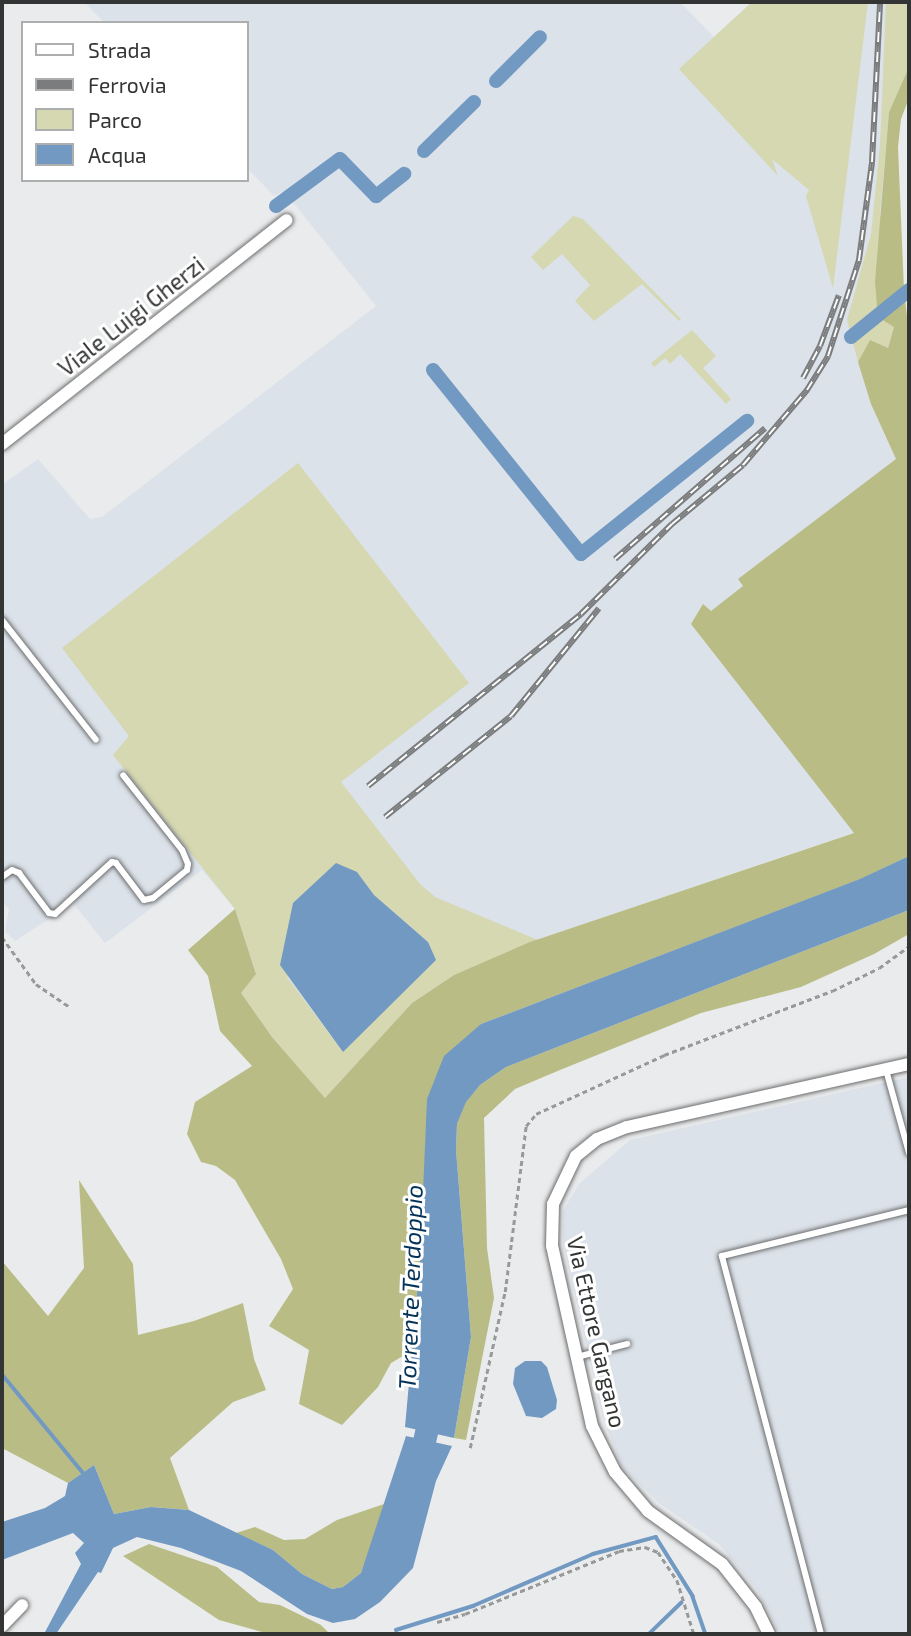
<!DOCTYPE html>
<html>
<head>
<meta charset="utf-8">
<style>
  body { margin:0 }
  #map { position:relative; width:911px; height:1636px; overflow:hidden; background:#eaebec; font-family:"Exo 2",sans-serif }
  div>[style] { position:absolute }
  .built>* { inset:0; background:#dbe2e9 }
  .green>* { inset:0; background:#d5d8b1 }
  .forest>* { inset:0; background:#b9bd85 }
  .water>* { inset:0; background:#7299c2 }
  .stream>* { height:3.5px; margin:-1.75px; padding:0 1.75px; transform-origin:1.75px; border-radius:1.75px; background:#7299c2 }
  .canal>* { height:14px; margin:-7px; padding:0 7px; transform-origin:7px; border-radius:7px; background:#7299c2 }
  .river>* { height:23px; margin:-11.5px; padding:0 11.5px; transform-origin:11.5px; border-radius:11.5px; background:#7299c2 }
  .path>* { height:2.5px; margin-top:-1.25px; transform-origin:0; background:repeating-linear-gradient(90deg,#989999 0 5px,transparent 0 8.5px) }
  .roads { filter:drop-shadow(0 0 2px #6d6e6f) drop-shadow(0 0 2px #6d6e6f) }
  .service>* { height:6px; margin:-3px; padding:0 3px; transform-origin:3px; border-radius:3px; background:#fff }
  .minor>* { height:12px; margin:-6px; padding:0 6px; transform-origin:6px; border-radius:6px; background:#fff }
  .rail>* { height:6px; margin-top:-3px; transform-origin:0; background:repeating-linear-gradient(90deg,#fff 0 10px,#7b7c7d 0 20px); box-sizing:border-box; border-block:2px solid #7b7c7d }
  span { translate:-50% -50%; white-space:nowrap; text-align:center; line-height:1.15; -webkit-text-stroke:6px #fff; paint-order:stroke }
  .street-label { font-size:23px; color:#333434 }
  .water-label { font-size:24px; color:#04335a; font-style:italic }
  .frame { position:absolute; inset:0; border:4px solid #333434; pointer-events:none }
  .legend { position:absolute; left:21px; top:21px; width:228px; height:161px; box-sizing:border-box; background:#fff; border:2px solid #adaeae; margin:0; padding:9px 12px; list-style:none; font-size:21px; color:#333434 }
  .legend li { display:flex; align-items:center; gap:14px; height:35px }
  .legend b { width:35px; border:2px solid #adaeae }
</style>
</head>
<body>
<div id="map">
  <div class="built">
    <i style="clip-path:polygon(84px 2px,680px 2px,714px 37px,752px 2px,909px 2px,909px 67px,889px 112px,909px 450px,909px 814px,530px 942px,454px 975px,412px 1003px,312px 1113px,188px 950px,235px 909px,202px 870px,105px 943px,73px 903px,15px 941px,5px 931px,9px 909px,2px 902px,2px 485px,38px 459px,90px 519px,102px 517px,376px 306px,284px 191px,274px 196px,247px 168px,247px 23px,105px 23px)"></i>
    <i style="clip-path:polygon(909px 1077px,909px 1634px,780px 1634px,757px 1590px,720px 1545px,659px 1503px,622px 1467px,603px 1418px,563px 1243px,563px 1211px,579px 1184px,630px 1140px)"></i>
  </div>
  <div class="green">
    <i style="clip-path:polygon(752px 2px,868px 2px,833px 288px,806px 196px,809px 190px,772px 159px,778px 176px,679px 69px)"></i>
    <i style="clip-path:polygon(886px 2px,909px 2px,909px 67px,889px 112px,880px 213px,894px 327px,888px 348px,870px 341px,858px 362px,847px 320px,871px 234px,880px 146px)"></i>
    <i style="clip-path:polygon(573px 216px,583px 219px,681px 319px,679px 321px,642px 284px,594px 321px,575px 301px,590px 285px,562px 254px,543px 270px,531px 257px)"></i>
    <i style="clip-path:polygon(692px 330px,716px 356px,703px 368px,731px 399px,726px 404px,680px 354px,670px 364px,665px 358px,654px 367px,651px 363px)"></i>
    <i style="clip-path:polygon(evenodd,298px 463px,469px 683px,341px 782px,420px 884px,435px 897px,538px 940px,454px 975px,412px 1003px,325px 1098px,272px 1037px,241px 993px,256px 973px,235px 909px,113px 755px,129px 736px,62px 648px,298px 463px,357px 872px,374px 895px,428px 942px,343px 1052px,287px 977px,357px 872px)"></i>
  </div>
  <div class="forest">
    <i style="clip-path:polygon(909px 67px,909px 98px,901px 119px,898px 147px,904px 290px,909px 334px,909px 856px,861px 879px,481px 1024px,420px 1261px,413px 1350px,391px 1363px,378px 1387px,342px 1425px,299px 1404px,309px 1350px,269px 1326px,293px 1289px,281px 1259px,235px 1180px,216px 1166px,201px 1162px,187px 1134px,195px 1102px,252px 1066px,220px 1031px,208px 976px,188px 950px,235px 909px,256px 974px,241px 993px,272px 1037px,325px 1098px,412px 1003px,454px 975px,530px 942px,854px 833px,691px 624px,703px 604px,711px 611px,743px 586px,738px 579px,896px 459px,871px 404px,858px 362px,870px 340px,888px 348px,894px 327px,878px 317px,875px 282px,889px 112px)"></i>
    <i style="clip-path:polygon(909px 910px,909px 934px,874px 954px,801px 987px,701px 1013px,560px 1070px,515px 1089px,484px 1118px,487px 1248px,494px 1298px,466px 1440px,454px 1438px,471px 1337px,456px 1150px,457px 1124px,466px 1101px,480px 1085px,506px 1067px)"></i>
    <i style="clip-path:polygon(79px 1180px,133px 1264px,138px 1335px,194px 1321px,243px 1303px,254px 1359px,266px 1390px,233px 1402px,170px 1458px,189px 1510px,151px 1507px,114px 1514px,94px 1465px,68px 1483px,2px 1448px,2px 1261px,48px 1316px,84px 1268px)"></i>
    <i style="clip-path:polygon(387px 1503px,361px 1573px,343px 1587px,332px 1589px,302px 1574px,273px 1550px,236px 1533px,255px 1527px,284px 1540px,305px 1539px,337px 1520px)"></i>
    <i style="clip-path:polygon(149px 1544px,217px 1567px,259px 1602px,280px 1605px,321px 1625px,330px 1634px,269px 1634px,219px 1620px,123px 1556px)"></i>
  </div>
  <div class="water">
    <i style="clip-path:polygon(909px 856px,909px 910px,506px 1067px,480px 1085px,466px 1102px,457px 1124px,456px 1150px,471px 1337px,454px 1438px,405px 1427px,420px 1261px,427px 1099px,444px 1056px,481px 1024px,860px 879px)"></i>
    <i style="clip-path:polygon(336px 863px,357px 872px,374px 895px,428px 942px,436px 960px,343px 1052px,280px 965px,293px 903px)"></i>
    <i style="clip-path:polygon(525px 1361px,541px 1361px,547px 1367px,557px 1400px,556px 1409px,542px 1418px,526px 1416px,513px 1384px,515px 1368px)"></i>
    <i style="clip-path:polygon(406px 1436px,452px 1446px,436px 1481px,413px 1568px,380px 1602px,355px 1619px,333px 1623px,307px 1614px,241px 1571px,181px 1548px,137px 1537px,113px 1548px,101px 1573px,98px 1572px,56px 1634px,44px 1634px,81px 1564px,75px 1553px,84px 1543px,73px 1533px,2px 1560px,2px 1522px,45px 1508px,65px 1496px,68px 1483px,94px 1465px,114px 1514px,151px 1507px,189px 1510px,273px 1550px,302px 1574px,332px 1589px,343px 1587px,361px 1573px)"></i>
  </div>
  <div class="stream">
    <i style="left:2px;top:1374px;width:131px;rotate:50.6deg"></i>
    <i style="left:693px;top:1597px;width:39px;rotate:71deg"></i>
    <i style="left:396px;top:1630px;width:81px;rotate:-17.3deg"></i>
    <i style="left:473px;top:1606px;width:131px;rotate:-23.4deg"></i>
    <i style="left:593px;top:1554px;width:65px;rotate:-15.1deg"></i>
    <i style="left:656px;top:1537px;width:70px;rotate:57.9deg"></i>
    <i style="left:649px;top:1634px;width:45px;rotate:-44.1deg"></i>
  </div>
  <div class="canal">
    <i style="left:496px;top:81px;width:62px;rotate:-45deg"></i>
    <i style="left:424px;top:151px;width:70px;rotate:-44.4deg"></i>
    <i style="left:276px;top:206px;width:79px;rotate:-36.3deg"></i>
    <i style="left:340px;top:159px;width:52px;rotate:45.8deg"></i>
    <i style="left:376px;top:196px;width:36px;rotate:-38deg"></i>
    <i style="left:851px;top:337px;width:75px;rotate:-39deg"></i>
    <i style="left:433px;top:370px;width:236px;rotate:51.2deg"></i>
    <i style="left:581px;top:554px;width:213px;rotate:-38.7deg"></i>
  </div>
  <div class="river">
    <i style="left:417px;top:1471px;width:71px;rotate:-76.9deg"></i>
  </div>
  <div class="path">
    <i style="left:2px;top:937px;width:58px;rotate:54.1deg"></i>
    <i style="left:36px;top:984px;width:41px;rotate:34.1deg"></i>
    <i style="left:470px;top:1448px;width:160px;rotate:-77.4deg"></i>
    <i style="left:505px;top:1292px;width:167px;rotate:-82.8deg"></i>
    <i style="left:526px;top:1126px;width:16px;rotate:-50deg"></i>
    <i style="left:536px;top:1114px;width:141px;rotate:-24.7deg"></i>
    <i style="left:664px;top:1055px;width:180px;rotate:-20.9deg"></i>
    <i style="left:832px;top:991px;width:52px;rotate:-26.1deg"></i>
    <i style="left:879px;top:968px;width:37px;rotate:-36deg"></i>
    <i style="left:437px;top:1622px;width:29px;rotate:-16deg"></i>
    <i style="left:465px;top:1614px;width:166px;rotate:-22.2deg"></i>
    <i style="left:619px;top:1551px;width:26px;rotate:-9deg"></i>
    <i style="left:645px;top:1547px;width:14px;rotate:21deg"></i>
    <i style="left:658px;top:1552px;width:34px;rotate:56deg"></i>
    <i style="left:677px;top:1580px;width:57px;rotate:72.5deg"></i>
  </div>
  <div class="roads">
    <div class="service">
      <i style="left:2px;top:620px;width:152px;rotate:51.9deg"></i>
      <i style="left:2px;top:877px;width:12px;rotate:-35deg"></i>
      <i style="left:12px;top:870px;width:8px;rotate:23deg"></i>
      <i style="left:19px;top:873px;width:50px;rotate:53.1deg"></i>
      <i style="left:49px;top:913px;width:6px;rotate:9deg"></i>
      <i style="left:55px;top:914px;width:77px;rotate:-42.4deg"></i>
      <i style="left:112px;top:862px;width:4px;rotate:14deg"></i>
      <i style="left:116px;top:863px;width:46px;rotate:52.9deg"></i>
      <i style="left:144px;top:900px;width:9px;rotate:-13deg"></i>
      <i style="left:153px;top:898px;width:44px;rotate:-39.5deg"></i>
      <i style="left:187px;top:870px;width:6px;rotate:-81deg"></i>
      <i style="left:188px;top:864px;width:15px;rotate:-113deg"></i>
      <i style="left:182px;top:850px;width:95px;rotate:-128.2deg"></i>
      <i style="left:886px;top:1070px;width:86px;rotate:74.5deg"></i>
      <i style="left:577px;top:1357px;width:52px;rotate:-14.6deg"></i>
      <i style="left:821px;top:1634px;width:391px;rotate:-104.7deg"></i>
      <i style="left:722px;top:1256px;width:193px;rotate:-13.8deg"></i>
    </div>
    <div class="minor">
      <i style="left:2px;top:444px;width:362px;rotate:-38.2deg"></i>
      <i style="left:2px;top:1626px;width:29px;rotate:-46deg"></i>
      <i style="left:769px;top:1634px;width:30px;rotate:-116deg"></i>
      <i style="left:756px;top:1607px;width:55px;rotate:-128.3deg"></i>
      <i style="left:722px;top:1564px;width:91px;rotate:-144.4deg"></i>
      <i style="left:648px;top:1511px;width:51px;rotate:-130.2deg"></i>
      <i style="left:615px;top:1472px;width:51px;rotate:-116.6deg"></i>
      <i style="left:592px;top:1426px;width:184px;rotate:-102.5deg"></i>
      <i style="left:552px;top:1246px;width:42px;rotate:-88.6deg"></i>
      <i style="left:553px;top:1204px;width:53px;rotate:-64.4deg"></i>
      <i style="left:576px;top:1156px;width:27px;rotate:-39deg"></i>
      <i style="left:597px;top:1139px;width:32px;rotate:-22deg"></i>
      <i style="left:627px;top:1127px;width:289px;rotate:-12.6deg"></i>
    </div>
  </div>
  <div class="rail">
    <i style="left:803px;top:378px;width:36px;rotate:-62deg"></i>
    <i style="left:820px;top:346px;width:54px;rotate:-69.6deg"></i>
    <i style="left:615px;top:559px;width:199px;rotate:-41.1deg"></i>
    <i style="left:368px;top:786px;width:274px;rotate:-38.9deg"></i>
    <i style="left:581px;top:614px;width:128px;rotate:-44.7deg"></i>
    <i style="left:672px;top:524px;width:92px;rotate:-39.7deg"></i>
    <i style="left:743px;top:465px;width:99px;rotate:-49.5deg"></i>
    <i style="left:807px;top:390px;width:40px;rotate:-58deg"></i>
    <i style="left:828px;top:356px;width:101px;rotate:-72.1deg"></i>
    <i style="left:859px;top:260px;width:99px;rotate:-82.4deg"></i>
    <i style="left:872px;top:162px;width:160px;rotate:-87.1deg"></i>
    <i style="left:385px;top:817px;width:161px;rotate:-38.7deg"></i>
    <i style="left:511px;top:716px;width:139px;rotate:-50.8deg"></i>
  </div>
  <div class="street-label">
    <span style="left:131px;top:316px;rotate:-38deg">Viale Luigi Gherzi</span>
    <span style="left:597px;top:1332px;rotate:77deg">Via Ettore Gargano</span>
  </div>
  <div class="water-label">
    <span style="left:410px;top:1287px;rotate:-88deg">Torrente Terdoppio</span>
  </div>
  <div class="frame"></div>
  <ul class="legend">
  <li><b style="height:9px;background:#fff"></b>Strada</li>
  <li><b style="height:9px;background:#7b7c7d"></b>Ferrovia</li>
  <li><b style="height:19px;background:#d5d8b1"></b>Parco</li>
  <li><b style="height:19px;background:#7299c2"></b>Acqua</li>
  </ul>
</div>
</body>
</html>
